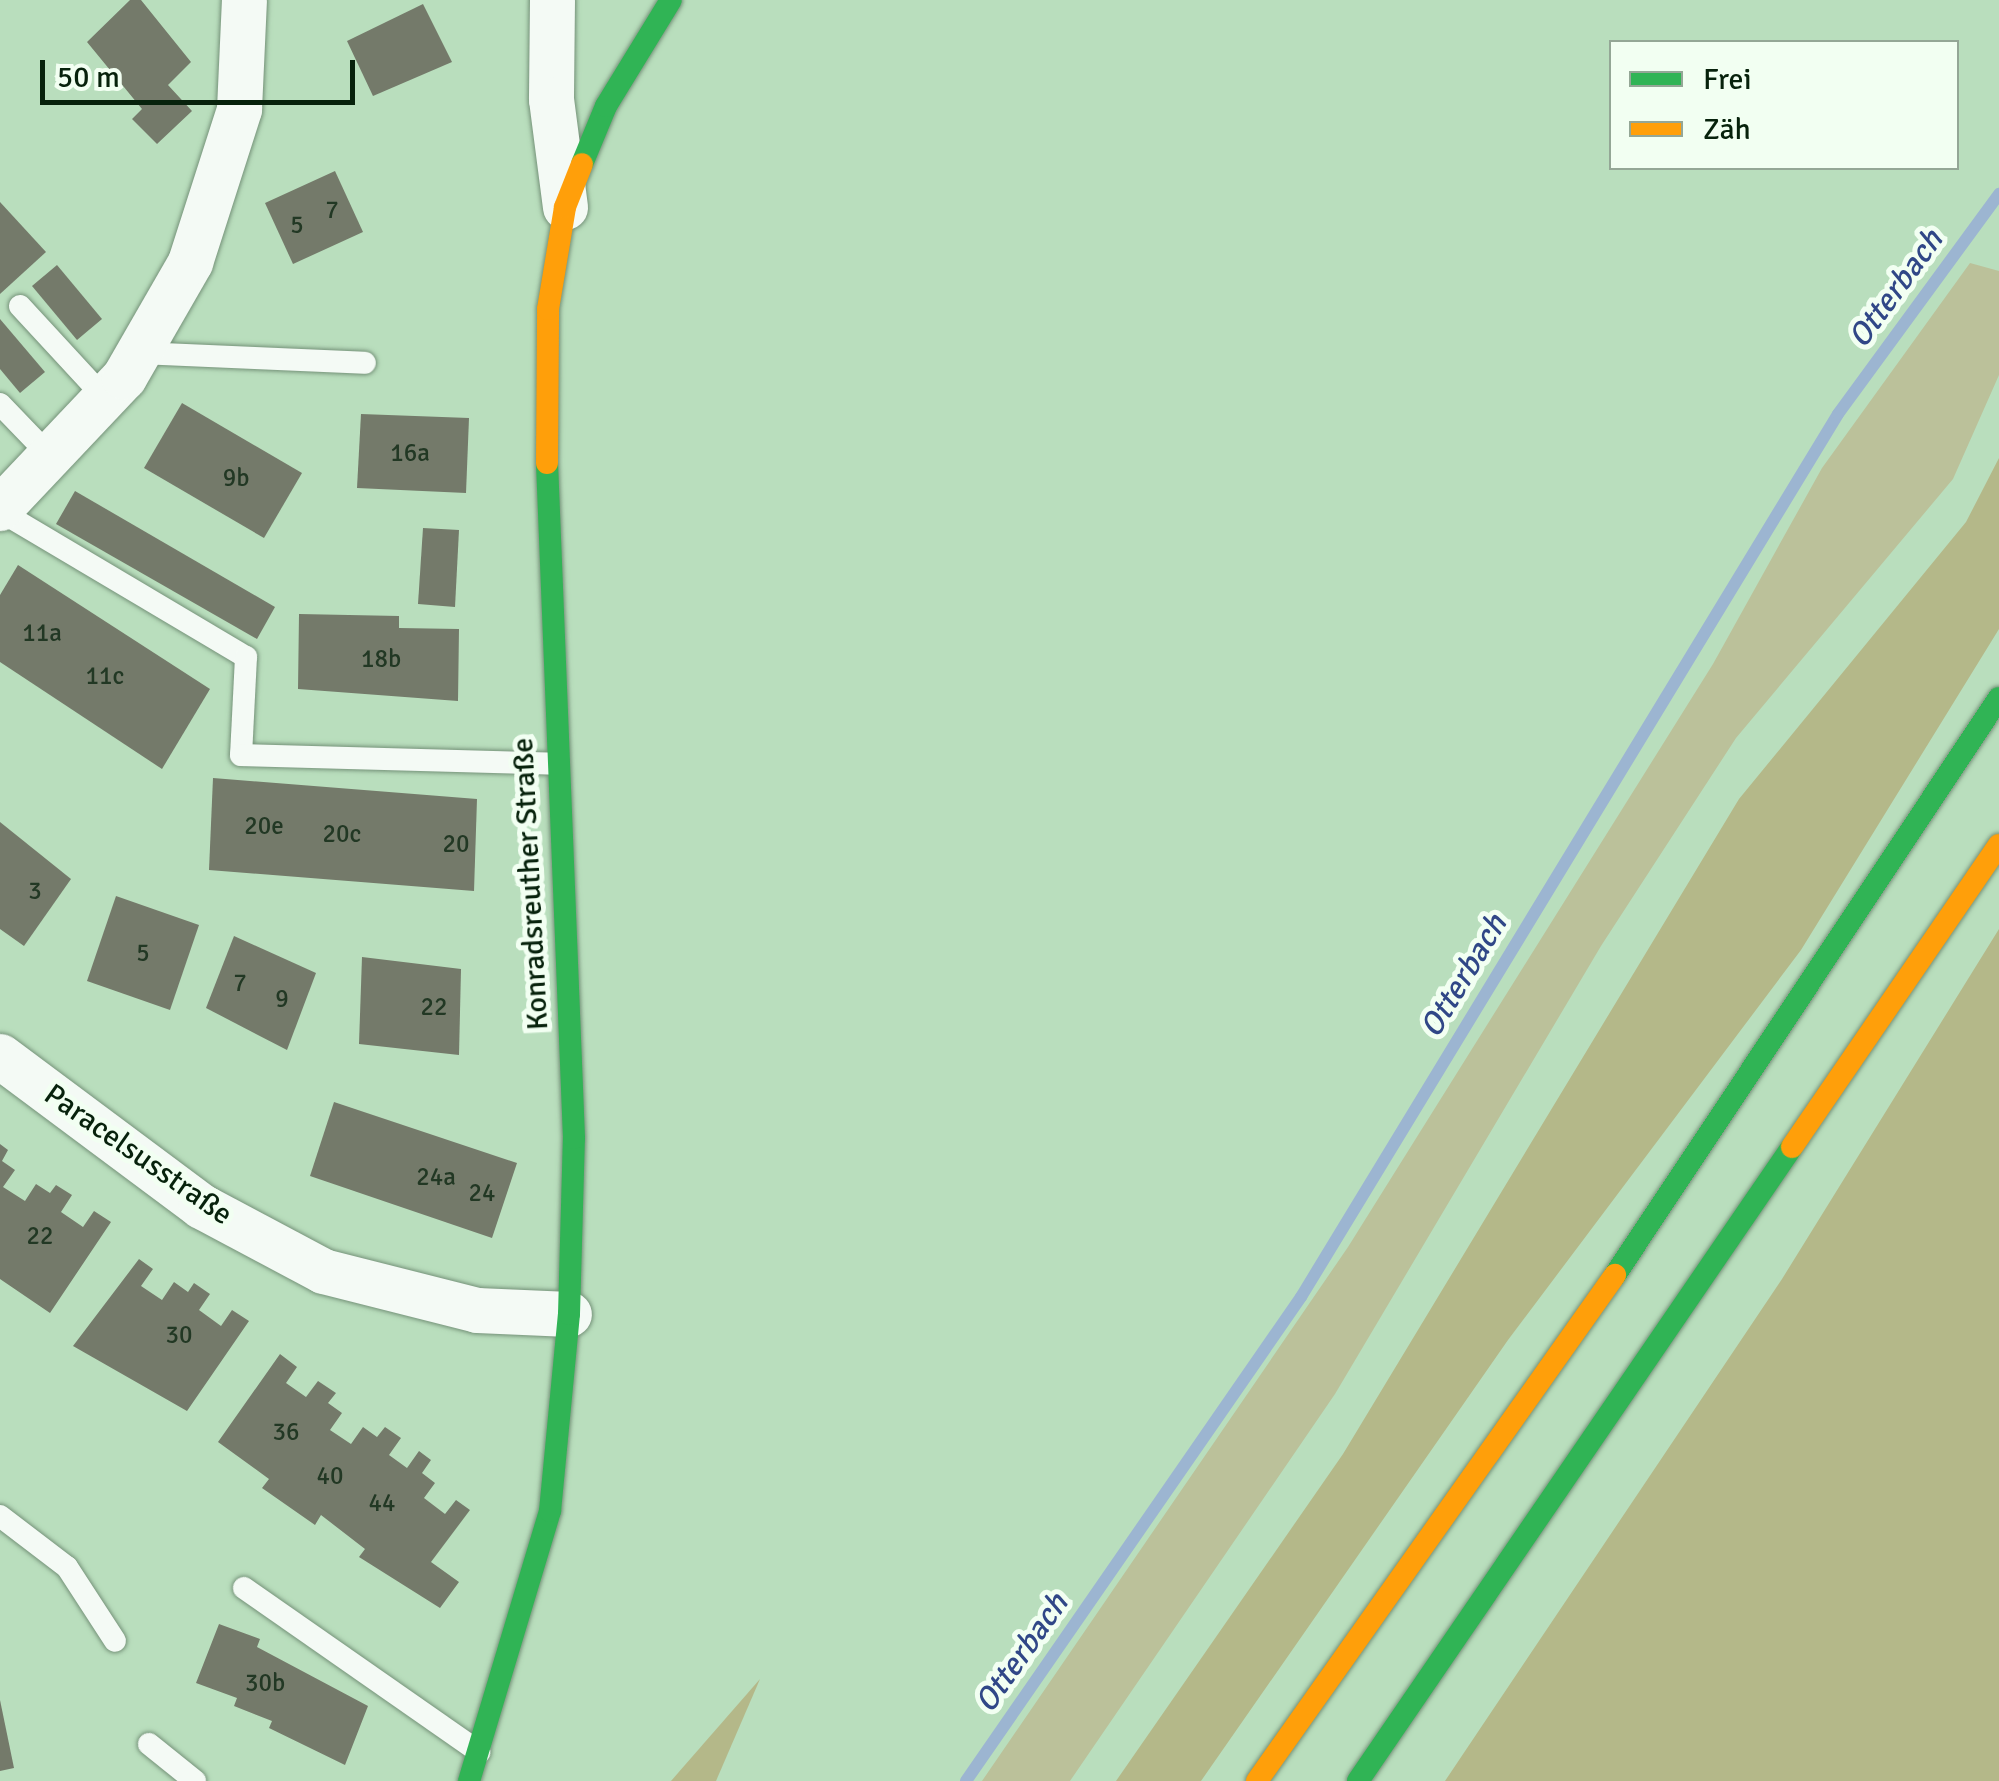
<!DOCTYPE html>
<html>
<head>
<meta charset="utf-8">
<style>
  body { margin:0 }
  #map { position:relative; width:1999px; height:1781px; overflow:hidden; background:#b9debd; font-family:Signika,sans-serif }
  div>[style] { position:absolute }
  .green>* { inset:0; background:#bbc19a }
  .forest>* { inset:0; background:#b4b889 }
  .stream>* { height:12px; margin:-6px; padding:0 6px; transform-origin:6px; border-radius:6px; background:#9cb5d1 }
  .building>* { inset:0; background:#747a6a }
  .roads { filter:drop-shadow(0 0 2px #759279) drop-shadow(0 0 2px #759279) }
  .lane>* { height:22px; margin:-11px; padding:0 11px; transform-origin:11px; border-radius:11px; background:#f4faf5 }
  .street>* { height:45px; margin:-22.5px; padding:0 22.5px; transform-origin:22.5px; border-radius:22.5px; background:#f4faf5 }
  .fast>* { height:22px; margin:-11px; padding:0 11px; transform-origin:11px; border-radius:11px; background:#30b455 }
  .slow>* { height:22px; margin:-11px; padding:0 11px; transform-origin:11px; border-radius:11px; background:#ff9f0a }
  span { translate:-50% -50%; white-space:nowrap; text-align:center; line-height:1.15; -webkit-text-stroke:10px #f2fff2; paint-order:stroke }
  .number-label { font-size:25px; color:#223824 }
  .number-label span { -webkit-text-stroke-width:0 }
  .street-label { font-size:30px; color:#07220c }
  .water-label { font-size:32px; color:#304787; font-style:italic }
  .legend { position:absolute; left:1609px; top:40px; width:350px; height:130px; box-sizing:border-box; background:#f2fff2; border:2px solid #94a796; margin:0; padding:12px 18px; list-style:none; font-size:30px; color:#07220c }
  .legend li { display:flex; align-items:center; gap:20px; height:50px }
  .legend b { width:50px; border:2px solid #94a796 }
  .scale { position:absolute; left:40px; top:60px; width:315px; height:45px; box-sizing:border-box; border:5px solid #07220c; border-top:0; padding-left:12px; font-size:30px; line-height:35px; white-space:nowrap; color:#07220c; -webkit-text-stroke:8px #f2fff2; paint-order:stroke }
</style>
</head>
<body>
<div id="map">
  <div class="green">
    <i style="clip-path:polygon(1970px 263px,1999px 271px,1999px 375px,1953px 479px,1736px 738px,1601px 946px,1335px 1394px,1070px 1781px,982px 1781px,1348px 1247px,1713px 664px,1822px 468px)"></i>
  </div>
  <div class="forest">
    <i style="clip-path:polygon(1999px 458px,1999px 629px,1801px 950px,1508px 1340px,1201px 1781px,1116px 1781px,1343px 1454px,1739px 799px,1966px 522px)"></i>
    <i style="clip-path:polygon(1999px 929px,1999px 1781px,1445px 1781px,1782px 1279px)"></i>
    <i style="clip-path:polygon(760px 1679px,716px 1781px,671px 1781px)"></i>
  </div>
  <div class="stream">
    <i style="left:966px;top:1781px;width:589px;rotate:-55.31deg"></i>
    <i style="left:1301px;top:1297px;width:1033px;rotate:-58.69deg"></i>
    <i style="left:1838px;top:414px;width:273px;rotate:-53.8deg"></i>
  </div>
  <div class="building">
    <i style="clip-path:polygon(130px 0,141px 0,191px 62px,168px 85px,192px 111px,157px 144px,132px 119px,142px 109px,87px 42px)"></i>
    <i style="clip-path:polygon(423px 4px,452px 62px,373px 96px,347px 41px)"></i>
    <i style="clip-path:polygon(335px 171px,363px 232px,293px 264px,265px 203px)"></i>
    <i style="clip-path:polygon(0 202px,46px 252px,0 294px)"></i>
    <i style="clip-path:polygon(57px 265px,102px 319px,77px 340px,32px 286px)"></i>
    <i style="clip-path:polygon(0 319px,45px 372px,20px 393px,0 369px)"></i>
    <i style="clip-path:polygon(182px 403px,302px 473px,264px 538px,144px 468px)"></i>
    <i style="clip-path:polygon(361px 414px,469px 418px,466px 493px,357px 488px)"></i>
    <i style="clip-path:polygon(75px 491px,275px 607px,257px 639px,56px 524px)"></i>
    <i style="clip-path:polygon(423px 528px,459px 530px,455px 607px,418px 604px)"></i>
    <i style="clip-path:polygon(18px 565px,210px 689px,162px 769px,0 662px,0 595px)"></i>
    <i style="clip-path:polygon(299px 614px,399px 616px,399px 628px,459px 629px,458px 701px,298px 689px)"></i>
    <i style="clip-path:polygon(213px 778px,477px 799px,474px 891px,209px 870px)"></i>
    <i style="clip-path:polygon(0 822px,71px 879px,24px 946px,0 929px)"></i>
    <i style="clip-path:polygon(116px 896px,199px 925px,170px 1010px,87px 981px)"></i>
    <i style="clip-path:polygon(234px 936px,316px 973px,287px 1050px,206px 1008px)"></i>
    <i style="clip-path:polygon(362px 957px,461px 969px,459px 1055px,359px 1044px)"></i>
    <i style="clip-path:polygon(334px 1102px,517px 1163px,492px 1238px,310px 1176px)"></i>
    <i style="clip-path:polygon(0 1144px,8px 1150px,2px 1161px,15px 1170px,3px 1187px,25px 1201px,36px 1184px,50px 1193px,56px 1185px,72px 1195px,61px 1212px,83px 1227px,94px 1211px,111px 1222px,50px 1313px,0 1279px)"></i>
    <i style="clip-path:polygon(139px 1259px,153px 1269px,141px 1286px,162px 1300px,174px 1282px,188px 1292px,194px 1283px,210px 1294px,199px 1310px,221px 1326px,232px 1310px,249px 1321px,187px 1411px,73px 1346px)"></i>
    <i style="clip-path:polygon(280px 1354px,297px 1367px,286px 1383px,306px 1397px,318px 1381px,336px 1393px,328px 1403px,342px 1413px,330px 1430px,351px 1444px,363px 1427px,377px 1437px,385px 1427px,401px 1438px,389px 1455px,407px 1468px,419px 1451px,431px 1460px,422px 1473px,435px 1483px,424px 1498px,445px 1514px,456px 1500px,470px 1510px,431px 1562px,459px 1582px,440px 1608px,359px 1557px,365px 1549px,321px 1515px,315px 1525px,262px 1488px,269px 1479px,218px 1442px)"></i>
    <i style="clip-path:polygon(219px 1624px,260px 1639px,257px 1647px,368px 1706px,345px 1765px,269px 1728px,272px 1721px,234px 1706px,237px 1698px,196px 1683px)"></i>
    <i style="clip-path:polygon(0 1700px,14px 1768px,0 1771px)"></i>
  </div>
  <div class="roads">
    <div class="lane">
      <i style="left:20px;top:306px;width:124px;rotate:47.3deg"></i>
      <i style="left:139px;top:353px;width:226px;rotate:2.5deg"></i>
      <i style="left:0;top:404px;width:72px;rotate:46.1deg"></i>
      <i style="left:0;top:511px;width:286px;rotate:30.7deg"></i>
      <i style="left:246px;top:657px;width:98px;rotate:92.9deg"></i>
      <i style="left:241px;top:755px;width:314px;rotate:1.6deg"></i>
      <i style="left:0;top:1516px;width:84px;rotate:37.3deg"></i>
      <i style="left:67px;top:1567px;width:88px;rotate:57deg"></i>
      <i style="left:244px;top:1588px;width:287px;rotate:34.9deg"></i>
      <i style="left:149px;top:1744px;width:59px;rotate:38.8deg"></i>
    </div>
    <div class="street">
      <i style="left:552px;top:0;width:99px;rotate:90.6deg"></i>
      <i style="left:551px;top:99px;width:109px;rotate:82.6deg"></i>
      <i style="left:0;top:508px;width:180px;rotate:-46.6deg"></i>
      <i style="left:124px;top:377px;width:133px;rotate:-60.1deg"></i>
      <i style="left:190px;top:262px;width:161px;rotate:-72.2deg"></i>
      <i style="left:239px;top:109px;width:109px;rotate:-87.4deg"></i>
      <i style="left:0;top:1056px;width:251px;rotate:36.7deg"></i>
      <i style="left:201px;top:1206px;width:138px;rotate:28deg"></i>
      <i style="left:323px;top:1271px;width:159px;rotate:14.2deg"></i>
      <i style="left:477px;top:1310px;width:92px;rotate:2.5deg"></i>
    </div>
    <div class="fast">
      <i style="left:582px;top:164px;width:63px;rotate:-67.5deg"></i>
      <i style="left:606px;top:106px;width:124px;rotate:-58.5deg"></i>
      <i style="left:1615px;top:1275px;width:693px;rotate:-56.36deg"></i>
      <i style="left:469px;top:1781px;width:282px;rotate:-73.3deg"></i>
      <i style="left:550px;top:1511px;width:198px;rotate:-84.5deg"></i>
      <i style="left:569px;top:1314px;width:176px;rotate:-88.4deg"></i>
      <i style="left:574px;top:1138px;width:676px;rotate:-92.29deg"></i>
      <i style="left:1358px;top:1781px;width:768px;rotate:-55.61deg"></i>
    </div>
    <div class="slow">
      <i style="left:547px;top:463px;width:154px;rotate:-89.6deg"></i>
      <i style="left:548px;top:309px;width:103px;rotate:-80.5deg"></i>
      <i style="left:565px;top:207px;width:46px;rotate:-68.4deg"></i>
      <i style="left:1792px;top:1147px;width:366px;rotate:-55.6deg"></i>
      <i style="left:1257px;top:1781px;width:620px;rotate:-54.72deg"></i>
    </div>
  </div>
  <div class="number-label">
    <span style="left:332px;top:210px">7</span>
    <span style="left:297px;top:225px">5</span>
    <span style="left:410px;top:453px">16a</span>
    <span style="left:236px;top:478px">9b</span>
    <span style="left:42px;top:633px">11a</span>
    <span style="left:381px;top:659px">18b</span>
    <span style="left:105px;top:676px">11c</span>
    <span style="left:264px;top:826px">20e</span>
    <span style="left:342px;top:834px">20c</span>
    <span style="left:456px;top:844px">20</span>
    <span style="left:35px;top:891px">3</span>
    <span style="left:143px;top:953px">5</span>
    <span style="left:240px;top:983px">7</span>
    <span style="left:282px;top:999px">9</span>
    <span style="left:434px;top:1007px">22</span>
    <span style="left:436px;top:1177px">24a</span>
    <span style="left:482px;top:1193px">24</span>
    <span style="left:40px;top:1236px">22</span>
    <span style="left:179px;top:1335px">30</span>
    <span style="left:286px;top:1432px">36</span>
    <span style="left:330px;top:1476px">40</span>
    <span style="left:382px;top:1503px">44</span>
    <span style="left:265px;top:1683px">30b</span>
  </div>
  <div class="street-label">
    <span style="left:531px;top:884px;rotate:-93deg">Konradsreuther Straße</span>
    <span style="left:138px;top:1155px;rotate:35deg">Paracelsusstraße</span>
  </div>
  <div class="water-label">
    <span style="left:1896px;top:289px;rotate:-54deg">Otterbach</span>
    <span style="left:1464px;top:976px;rotate:-59deg">Otterbach</span>
    <span style="left:1022px;top:1653px;rotate:-55deg">Otterbach</span>
  </div>
  <ul class="legend">
  <li><b style="height:12px;background:#30b455"></b>Frei</li>
  <li><b style="height:12px;background:#ff9f0a"></b>Zäh</li>
  </ul>
  <div class="scale">50 m</div>
</div>
</body>
</html>
